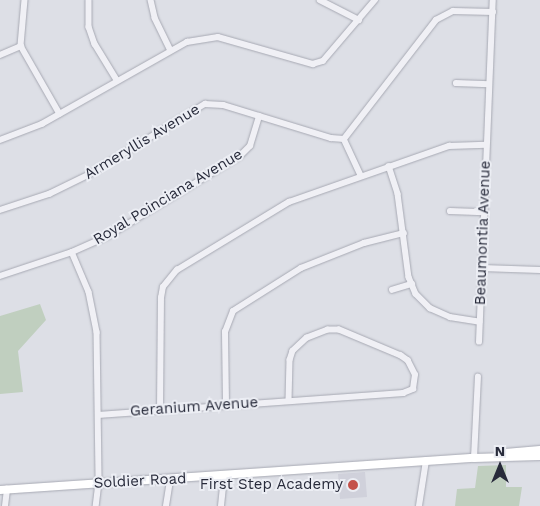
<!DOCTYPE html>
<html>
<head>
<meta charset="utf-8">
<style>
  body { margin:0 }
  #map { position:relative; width:540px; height:506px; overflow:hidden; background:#dddfe6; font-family:"Work Sans",sans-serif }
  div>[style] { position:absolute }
  .built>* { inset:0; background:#d0d1db }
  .green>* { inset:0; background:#c0cfbf }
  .roads { filter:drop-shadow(0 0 1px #a7a9b3) drop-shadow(0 0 1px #a7a9b3) }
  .minor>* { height:5.5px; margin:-2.75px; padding:0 2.75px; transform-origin:2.75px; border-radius:2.75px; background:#f0f0f5 }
  .secondary>* { height:8px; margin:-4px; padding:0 4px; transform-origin:4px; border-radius:4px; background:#fff }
  .dots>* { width:14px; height:14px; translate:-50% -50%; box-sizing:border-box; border:2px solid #eceef4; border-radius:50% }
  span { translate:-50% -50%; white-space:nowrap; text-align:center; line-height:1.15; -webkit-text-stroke:4px #eceef4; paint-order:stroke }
  .street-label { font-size:15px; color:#282b3b }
  .poi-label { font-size:15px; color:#282b3b }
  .right { translate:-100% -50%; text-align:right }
  .north { position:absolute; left:475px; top:441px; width:50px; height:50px; -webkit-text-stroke:4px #eceef4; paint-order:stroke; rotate:0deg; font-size:14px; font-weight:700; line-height:20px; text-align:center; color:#282b3b }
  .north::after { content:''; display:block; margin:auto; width:18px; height:22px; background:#282b3b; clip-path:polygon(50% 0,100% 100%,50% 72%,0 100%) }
</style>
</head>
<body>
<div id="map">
  <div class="built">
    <i style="clip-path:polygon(365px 472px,367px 497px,340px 499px,338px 474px)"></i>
  </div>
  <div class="green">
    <i style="clip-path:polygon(40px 304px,46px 320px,18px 351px,23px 392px,0 394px,0 316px)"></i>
    <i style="clip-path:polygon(506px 465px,506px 487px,522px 487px,519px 506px,455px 506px,457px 489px,475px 488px,478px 466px)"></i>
  </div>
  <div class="roads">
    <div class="minor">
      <i style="left:25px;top:0;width:46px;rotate:95deg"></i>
      <i style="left:21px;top:46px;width:78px;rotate:60.2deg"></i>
      <i style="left:89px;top:0;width:27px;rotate:90deg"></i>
      <i style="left:89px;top:27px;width:18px;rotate:71deg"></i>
      <i style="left:95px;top:44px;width:42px;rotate:58.6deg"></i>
      <i style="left:151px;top:0;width:18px;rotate:77deg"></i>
      <i style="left:155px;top:18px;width:34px;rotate:64deg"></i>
      <i style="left:320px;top:0;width:44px;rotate:27.1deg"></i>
      <i style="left:0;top:55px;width:23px;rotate:-23deg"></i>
      <i style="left:456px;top:83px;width:33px;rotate:2deg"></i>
      <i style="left:344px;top:139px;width:40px;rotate:65deg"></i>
      <i style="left:0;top:140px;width:45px;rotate:-20.9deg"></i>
      <i style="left:42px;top:124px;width:167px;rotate:-29.5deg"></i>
      <i style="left:187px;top:42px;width:31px;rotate:-9deg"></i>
      <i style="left:218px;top:37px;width:99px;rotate:15.9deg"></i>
      <i style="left:313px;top:64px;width:10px;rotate:-17deg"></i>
      <i style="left:323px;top:61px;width:80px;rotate:-49.6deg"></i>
      <i style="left:389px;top:166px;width:29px;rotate:72deg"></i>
      <i style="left:398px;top:194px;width:84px;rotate:82.5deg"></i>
      <i style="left:409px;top:277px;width:18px;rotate:68deg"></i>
      <i style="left:416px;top:294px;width:20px;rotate:45deg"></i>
      <i style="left:430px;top:308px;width:22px;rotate:24deg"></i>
      <i style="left:450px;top:317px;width:30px;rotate:9deg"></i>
      <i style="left:0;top:210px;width:52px;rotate:-18.1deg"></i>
      <i style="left:49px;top:194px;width:43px;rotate:-26deg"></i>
      <i style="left:88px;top:175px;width:137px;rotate:-31.3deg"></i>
      <i style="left:205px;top:104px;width:18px;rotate:3deg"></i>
      <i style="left:223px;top:105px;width:113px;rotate:17deg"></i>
      <i style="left:331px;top:138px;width:13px;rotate:4deg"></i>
      <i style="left:344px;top:139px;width:150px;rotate:-52.3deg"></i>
      <i style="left:436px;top:20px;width:19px;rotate:-28deg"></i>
      <i style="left:453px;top:11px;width:40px;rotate:1.4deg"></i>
      <i style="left:450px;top:211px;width:34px;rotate:2deg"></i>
      <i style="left:72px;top:252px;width:43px;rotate:67deg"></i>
      <i style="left:89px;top:292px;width:41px;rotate:78.7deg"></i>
      <i style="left:97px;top:332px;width:151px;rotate:89.2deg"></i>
      <i style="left:99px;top:483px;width:23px;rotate:97deg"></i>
      <i style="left:482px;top:268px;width:58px;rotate:2deg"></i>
      <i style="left:0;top:276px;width:76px;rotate:-18.4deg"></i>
      <i style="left:72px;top:252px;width:39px;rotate:-24deg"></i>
      <i style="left:108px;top:236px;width:154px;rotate:-31.2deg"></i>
      <i style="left:240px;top:156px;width:14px;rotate:-45deg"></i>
      <i style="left:250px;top:146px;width:31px;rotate:-73deg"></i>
      <i style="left:392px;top:290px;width:21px;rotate:-17deg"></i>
      <i style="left:479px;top:342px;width:342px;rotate:-87.7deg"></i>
      <i style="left:226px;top:404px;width:72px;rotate:-90.8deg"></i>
      <i style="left:225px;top:332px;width:22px;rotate:-69deg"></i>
      <i style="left:233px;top:311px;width:80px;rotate:-32.3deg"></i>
      <i style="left:301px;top:268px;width:68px;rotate:-21.6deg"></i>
      <i style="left:364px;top:243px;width:41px;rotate:-14deg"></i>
      <i style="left:160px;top:410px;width:112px;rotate:-89.5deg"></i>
      <i style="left:161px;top:298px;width:11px;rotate:-80deg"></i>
      <i style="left:163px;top:287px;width:22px;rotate:-51deg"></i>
      <i style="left:177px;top:270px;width:131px;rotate:-31.3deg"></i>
      <i style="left:289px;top:202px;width:170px;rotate:-19.3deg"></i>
      <i style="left:449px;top:146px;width:37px;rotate:-2deg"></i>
      <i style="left:98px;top:415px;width:306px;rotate:-4.1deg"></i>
      <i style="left:403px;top:393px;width:11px;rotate:-22deg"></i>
      <i style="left:413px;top:389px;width:14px;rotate:-82deg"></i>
      <i style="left:415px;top:375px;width:16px;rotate:-117deg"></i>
      <i style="left:408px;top:361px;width:9px;rotate:-144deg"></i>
      <i style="left:401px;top:356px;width:67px;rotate:-157.2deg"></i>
      <i style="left:339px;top:330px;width:11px;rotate:180deg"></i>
      <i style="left:328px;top:330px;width:22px;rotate:159deg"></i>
      <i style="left:307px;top:338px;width:19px;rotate:137deg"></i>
      <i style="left:293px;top:351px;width:9px;rotate:108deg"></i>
      <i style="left:290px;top:360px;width:41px;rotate:91.4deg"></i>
      <i style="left:474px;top:458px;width:81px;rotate:-87.2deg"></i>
      <i style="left:5px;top:506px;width:17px;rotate:-83deg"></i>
      <i style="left:166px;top:506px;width:26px;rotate:-81deg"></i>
      <i style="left:221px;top:506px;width:31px;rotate:-84deg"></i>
      <i style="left:419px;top:506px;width:46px;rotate:-81.2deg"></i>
    </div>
    <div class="secondary">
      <i style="left:504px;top:453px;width:36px;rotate:-5deg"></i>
      <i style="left:0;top:490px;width:475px;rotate:-3.9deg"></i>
      <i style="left:474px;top:458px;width:66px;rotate:-1.7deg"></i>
    </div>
  </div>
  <div class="dots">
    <i style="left:353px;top:485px;background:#c4514a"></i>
  </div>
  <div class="street-label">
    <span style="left:142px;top:142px;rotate:-31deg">Armeryllis Avenue</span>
    <span style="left:168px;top:197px;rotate:-31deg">Royal Poinciana Avenue</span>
    <span style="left:483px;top:233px;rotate:-88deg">Beaumontia Avenue</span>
    <span style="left:194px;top:407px;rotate:-4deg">Geranium Avenue</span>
    <span style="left:140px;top:481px;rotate:-3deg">Soldier Road</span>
  </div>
  <div class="poi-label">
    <span class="right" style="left:343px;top:485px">First Step Academy</span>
  </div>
  <div class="north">N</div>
</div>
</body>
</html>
